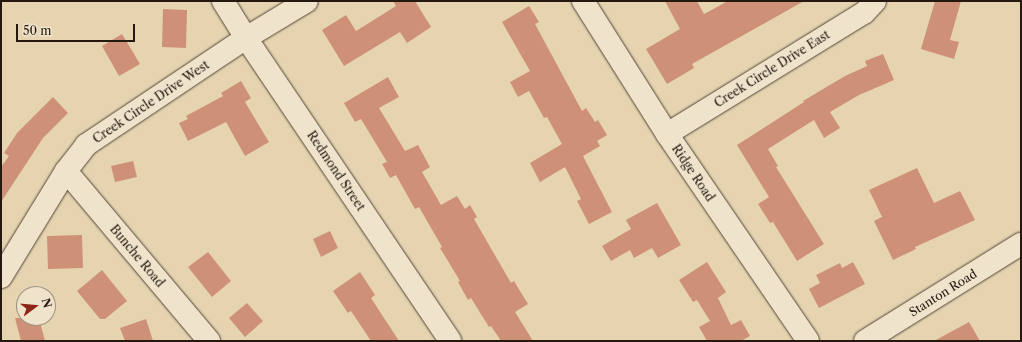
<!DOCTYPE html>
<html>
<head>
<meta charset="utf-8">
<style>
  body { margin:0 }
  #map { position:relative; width:1022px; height:342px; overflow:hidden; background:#e6d4b1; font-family:"Libre Caslon Text",serif }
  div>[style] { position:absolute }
  .building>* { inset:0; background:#ce9178 }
  .roads { filter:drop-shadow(0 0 1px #544738) drop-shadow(0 0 1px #544738) }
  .minor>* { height:22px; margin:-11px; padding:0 11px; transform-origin:11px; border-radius:11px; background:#efe3cc }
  span { translate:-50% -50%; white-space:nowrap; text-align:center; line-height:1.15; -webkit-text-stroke:3.5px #efe3cc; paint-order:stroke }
  .street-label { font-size:12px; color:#24180f }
  .frame { position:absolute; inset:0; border:2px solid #24180f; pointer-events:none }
  .north { position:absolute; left:16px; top:286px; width:40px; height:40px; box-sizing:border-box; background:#efe3cc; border:1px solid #9e9280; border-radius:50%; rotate:74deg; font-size:11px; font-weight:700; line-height:16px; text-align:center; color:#24180f }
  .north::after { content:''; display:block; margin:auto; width:14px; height:18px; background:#8f2418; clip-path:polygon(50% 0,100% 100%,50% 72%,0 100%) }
  .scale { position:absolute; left:16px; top:24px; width:119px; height:18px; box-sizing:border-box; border:2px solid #24180f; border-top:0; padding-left:5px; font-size:12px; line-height:14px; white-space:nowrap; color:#24180f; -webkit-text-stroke:3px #efe3cc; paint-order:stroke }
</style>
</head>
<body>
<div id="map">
  <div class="building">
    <i style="clip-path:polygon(393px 1px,415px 1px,431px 27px,407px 43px,400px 32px,344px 66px,322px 30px,346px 15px,356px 31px,396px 6px)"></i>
    <i style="clip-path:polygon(665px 1px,697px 1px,704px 14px,728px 1px,804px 1px,692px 64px,694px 68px,667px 84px,646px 49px,680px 29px)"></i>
    <i style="clip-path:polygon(935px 1px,961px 1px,950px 40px,959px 42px,954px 59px,921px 49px)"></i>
    <i style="clip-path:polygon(529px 6px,539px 22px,535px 24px,582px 111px,586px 108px,595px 122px,598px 120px,607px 135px,597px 141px,600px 146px,583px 156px,612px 212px,589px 224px,577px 201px,581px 199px,565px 167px,540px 182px,530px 163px,562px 144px,547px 117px,544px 118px,529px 91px,518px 97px,510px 82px,530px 71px,502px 22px)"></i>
    <i style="clip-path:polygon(163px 9px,187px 10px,186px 48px,162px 47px)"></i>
    <i style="clip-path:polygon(122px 34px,140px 64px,119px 76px,102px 46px)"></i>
    <i style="clip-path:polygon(883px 54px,894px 80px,859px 95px,830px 112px,840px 128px,824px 138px,814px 120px,768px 149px,778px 166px,776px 167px,824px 244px,797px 261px,773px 222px,770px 223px,758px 204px,769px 197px,737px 145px,804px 102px,803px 101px,845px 76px,867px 66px,865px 61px)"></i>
    <i style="clip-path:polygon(388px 77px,399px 97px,379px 108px,405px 151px,418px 145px,430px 167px,422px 172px,441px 205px,457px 196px,465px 209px,470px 205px,477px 217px,474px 219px,511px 283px,514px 281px,528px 304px,515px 312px,533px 341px,501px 341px,491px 326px,489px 327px,471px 298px,468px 300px,458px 282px,460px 281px,440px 248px,442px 247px,419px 207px,415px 209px,396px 175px,390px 178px,382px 164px,387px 162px,361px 119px,355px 122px,344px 103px)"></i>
    <i style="clip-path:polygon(241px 81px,251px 98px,245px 102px,269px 142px,245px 156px,226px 122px,188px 141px,179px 123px,188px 119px,186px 116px,223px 96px,221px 93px)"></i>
    <i style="clip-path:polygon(53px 97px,68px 113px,43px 138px,1px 202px,1px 167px,9px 156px,4px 153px,17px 133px)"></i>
    <i style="clip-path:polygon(133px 161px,137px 177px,115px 182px,111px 166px)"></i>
    <i style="clip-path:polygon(917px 168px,934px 203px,960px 191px,975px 220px,915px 247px,916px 249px,893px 260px,874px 221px,882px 217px,869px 190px)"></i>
    <i style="clip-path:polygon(657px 203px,681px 245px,658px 258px,652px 248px,634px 258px,630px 250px,611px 261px,602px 246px,631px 229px,626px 220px)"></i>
    <i style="clip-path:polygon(330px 231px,338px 248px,321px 257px,313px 239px)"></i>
    <i style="clip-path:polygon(82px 235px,83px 268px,48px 269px,47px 236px)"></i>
    <i style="clip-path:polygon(208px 252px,231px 281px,212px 297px,188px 267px)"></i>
    <i style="clip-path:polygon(707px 262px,726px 292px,718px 298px,731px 325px,741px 320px,750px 336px,741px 341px,707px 341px,699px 327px,710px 321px,697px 300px,693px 302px,679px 280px)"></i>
    <i style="clip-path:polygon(853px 262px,865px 284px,819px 308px,809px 289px,820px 283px,816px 275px,840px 263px,842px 268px)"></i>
    <i style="clip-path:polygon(102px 270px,127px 301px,105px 319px,100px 319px,77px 291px)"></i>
    <i style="clip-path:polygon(360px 272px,375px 295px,371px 298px,399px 341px,371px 341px,351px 311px,348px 313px,333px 291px)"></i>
    <i style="clip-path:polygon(247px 303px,263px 321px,245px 337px,229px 318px)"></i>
    <i style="clip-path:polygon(15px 318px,39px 318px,45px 341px,21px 341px)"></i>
    <i style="clip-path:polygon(146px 319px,153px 341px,125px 341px,120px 328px)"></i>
    <i style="clip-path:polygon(969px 322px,980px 341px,934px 341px)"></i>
  </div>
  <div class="roads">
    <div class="minor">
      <i style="left:223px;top:1px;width:44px;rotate:58.1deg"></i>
      <i style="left:246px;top:38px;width:365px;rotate:56deg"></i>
      <i style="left:583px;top:1px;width:157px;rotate:57.7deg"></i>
      <i style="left:667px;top:134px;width:250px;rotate:55.7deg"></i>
      <i style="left:667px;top:134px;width:231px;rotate:-31.6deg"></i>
      <i style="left:864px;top:13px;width:16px;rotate:-47deg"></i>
      <i style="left:66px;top:171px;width:222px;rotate:49.9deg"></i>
      <i style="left:1px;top:277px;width:124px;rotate:-58.5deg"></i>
      <i style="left:66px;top:171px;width:33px;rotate:-52deg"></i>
      <i style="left:86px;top:145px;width:192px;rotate:-33.8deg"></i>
      <i style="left:246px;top:38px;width:71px;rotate:-31.2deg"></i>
      <i style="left:865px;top:341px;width:184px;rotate:-31.9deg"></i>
    </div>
  </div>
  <div class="street-label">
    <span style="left:772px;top:69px;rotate:-32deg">Creek Circle Drive East</span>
    <span style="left:151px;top:102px;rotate:-34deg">Creek Circle Drive West</span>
    <span style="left:336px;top:171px;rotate:56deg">Redmond Street</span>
    <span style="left:693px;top:173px;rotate:56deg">Ridge Road</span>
    <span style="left:137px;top:256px;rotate:50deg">Bunche Road</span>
    <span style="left:943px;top:293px;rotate:-32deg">Stanton Road</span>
  </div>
  <div class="frame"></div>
  <div class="north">N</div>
  <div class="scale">50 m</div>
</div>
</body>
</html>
